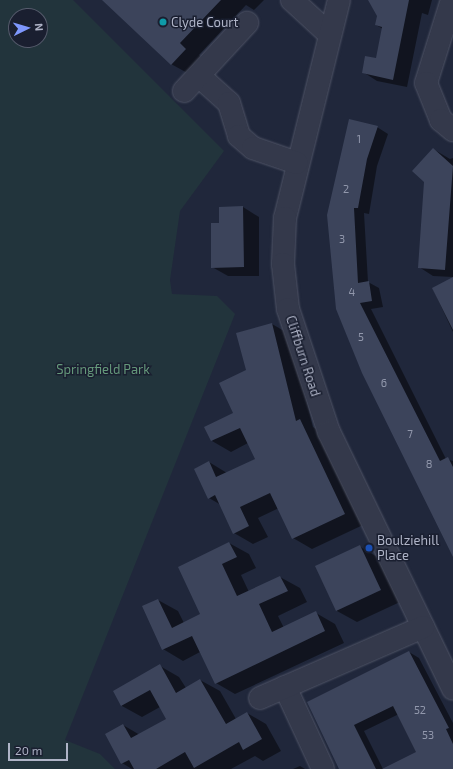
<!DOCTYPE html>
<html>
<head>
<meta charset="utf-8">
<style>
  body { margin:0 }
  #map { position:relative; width:453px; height:769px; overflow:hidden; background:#20273b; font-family:"Exo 2",sans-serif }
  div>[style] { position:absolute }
  .green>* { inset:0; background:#22343c }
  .shadow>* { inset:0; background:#0007 }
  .building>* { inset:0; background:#3c445b }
  .roads { filter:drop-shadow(0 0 1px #4f5466) drop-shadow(0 0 1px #4f5466) }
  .minor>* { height:22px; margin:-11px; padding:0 11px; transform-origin:11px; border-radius:11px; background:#34394b }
  .dots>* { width:11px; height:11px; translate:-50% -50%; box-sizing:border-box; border:2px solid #1a1f30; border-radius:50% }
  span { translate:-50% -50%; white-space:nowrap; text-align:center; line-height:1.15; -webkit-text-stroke:3px #1a1f30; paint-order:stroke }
  .number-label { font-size:11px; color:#9298ac }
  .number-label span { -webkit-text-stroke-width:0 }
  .poi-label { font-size:13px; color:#afb4c7 }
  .left { translate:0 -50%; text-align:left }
  .street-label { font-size:13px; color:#afb4c7 }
  .park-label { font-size:13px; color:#65997b }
  .north { position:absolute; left:8px; top:8px; width:40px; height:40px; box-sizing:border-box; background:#1a1f30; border:1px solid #565b6c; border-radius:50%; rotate:85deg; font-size:11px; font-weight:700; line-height:16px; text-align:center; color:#afb4c7 }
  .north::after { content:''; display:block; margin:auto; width:14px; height:18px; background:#7e97fd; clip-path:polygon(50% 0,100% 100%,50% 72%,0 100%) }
  .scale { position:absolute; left:8px; top:743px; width:60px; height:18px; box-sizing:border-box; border:2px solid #afb4c7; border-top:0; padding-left:5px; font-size:12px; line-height:14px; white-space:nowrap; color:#afb4c7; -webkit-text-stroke:3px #1a1f30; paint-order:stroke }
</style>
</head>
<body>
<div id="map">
  <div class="green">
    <i style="clip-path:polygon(evenodd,0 0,73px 0,224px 151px,180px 211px,170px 280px,172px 294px,217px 296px,235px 314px,65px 740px,100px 754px,115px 769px,0 769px,0 0,16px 16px,40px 16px,40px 40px,16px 40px,16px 16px)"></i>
  </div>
  <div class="shadow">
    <i style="clip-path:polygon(104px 0,264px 0,254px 10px,246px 5px,199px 55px,205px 60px,191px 75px,171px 64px)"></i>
    <i style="clip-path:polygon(372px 0,432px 0,428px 15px,422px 13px,407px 87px,377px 81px,363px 72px,377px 59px,383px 29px,376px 25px,378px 16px)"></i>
    <i style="clip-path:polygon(377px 127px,388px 134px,377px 166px,369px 214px,364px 213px,368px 282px,379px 288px,383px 307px,371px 309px,446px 459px,453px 461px,453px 555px,337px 308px,328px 215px)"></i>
    <i style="clip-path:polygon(433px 149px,450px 159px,453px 158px,453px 277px,433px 276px,419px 267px)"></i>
    <i style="clip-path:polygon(243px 207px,259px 217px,259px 276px,228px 276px,212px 267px,220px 224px)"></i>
    <i style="clip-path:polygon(453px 282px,453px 332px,433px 289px)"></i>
    <i style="clip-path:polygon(272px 324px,291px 335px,313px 427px,319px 431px,363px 525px,312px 549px,293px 538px,279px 508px,258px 518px,268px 537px,253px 544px,234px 533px,221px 505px,209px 498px,209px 462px,227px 473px,256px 459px,248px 443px,231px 452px,212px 441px,234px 414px,247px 370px,238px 333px)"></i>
    <i style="clip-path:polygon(229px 543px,249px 554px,256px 568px,241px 575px,249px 592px,280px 577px,300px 588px,307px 602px,278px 616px,284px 628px,316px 613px,335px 624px,344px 643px,235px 694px,216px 683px,200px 652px,183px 661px,163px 649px,158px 600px,178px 611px,184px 623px,201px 615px)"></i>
    <i style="clip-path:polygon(359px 546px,379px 558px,400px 602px,357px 622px,337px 611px,316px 567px)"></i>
    <i style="clip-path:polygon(409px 652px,419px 658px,453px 723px,453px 769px,384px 769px,418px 752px,399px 714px,364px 731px,383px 769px,341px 769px,309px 702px)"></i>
    <i style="clip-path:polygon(160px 666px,179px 677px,186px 688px,200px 680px,220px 691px,236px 719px,247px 713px,266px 724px,281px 751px,263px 761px,255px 756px,231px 769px,132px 769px,122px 763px,123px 725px,140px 735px,167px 719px,160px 707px,142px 717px,122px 706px,114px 692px)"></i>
    <i style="clip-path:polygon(300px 766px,305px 769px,293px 769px)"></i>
  </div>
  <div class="building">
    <i style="clip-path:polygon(102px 0,221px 0,180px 43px,186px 49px,171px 65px)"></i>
    <i style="clip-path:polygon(368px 0,409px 0,393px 80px,362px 73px,365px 56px,376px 58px,382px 27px,375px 25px,377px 16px)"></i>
    <i style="clip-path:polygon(349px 119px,378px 126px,367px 159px,358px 208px,354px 208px,358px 283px,369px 281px,372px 301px,360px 303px,440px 461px,448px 457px,453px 467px,453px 557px,362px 373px,336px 309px,327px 215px)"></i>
    <i style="clip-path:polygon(433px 148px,453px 166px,445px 270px,418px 268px,424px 182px,412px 171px)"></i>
    <i style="clip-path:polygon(243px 206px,244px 267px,211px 268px,211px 223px,219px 223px,219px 207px)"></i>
    <i style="clip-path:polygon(453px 277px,453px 330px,432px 288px)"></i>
    <i style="clip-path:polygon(272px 323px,296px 421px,300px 419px,345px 514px,292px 539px,270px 493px,240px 507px,249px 526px,233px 534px,215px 495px,208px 499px,194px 469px,209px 461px,216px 477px,255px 459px,240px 428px,211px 441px,204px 427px,233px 413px,219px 383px,246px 370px,236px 333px)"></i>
    <i style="clip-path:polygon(229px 542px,237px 557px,222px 564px,237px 596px,280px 576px,288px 591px,259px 604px,272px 632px,316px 611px,325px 631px,215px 684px,192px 636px,162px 650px,142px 606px,158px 599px,172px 628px,200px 614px,178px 567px)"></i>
    <i style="clip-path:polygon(360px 545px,381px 590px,336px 611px,315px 566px)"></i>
    <i style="clip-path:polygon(409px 651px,449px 728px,446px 729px,453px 744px,453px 769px,382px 769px,416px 752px,393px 706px,354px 725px,376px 769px,339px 769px,307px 702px)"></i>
    <i style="clip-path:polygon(160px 664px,176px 693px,200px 679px,226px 724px,247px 712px,262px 739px,243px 750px,239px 742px,194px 768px,185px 752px,156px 769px,134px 769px,129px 760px,121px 764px,105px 734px,123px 724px,131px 738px,166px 719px,150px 690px,121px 706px,113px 691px)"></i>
  </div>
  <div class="roads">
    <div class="minor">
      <i style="left:292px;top:0;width:49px;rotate:42.5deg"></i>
      <i style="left:339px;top:0;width:225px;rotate:103.9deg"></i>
      <i style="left:285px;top:218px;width:46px;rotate:92.5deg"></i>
      <i style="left:283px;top:264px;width:45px;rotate:83.7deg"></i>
      <i style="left:288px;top:309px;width:130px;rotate:71.6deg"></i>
      <i style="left:329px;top:432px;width:285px;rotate:64.2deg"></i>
      <i style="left:452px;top:0;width:87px;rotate:107.4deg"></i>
      <i style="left:426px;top:83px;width:40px;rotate:68deg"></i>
      <i style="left:441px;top:120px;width:16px;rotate:40deg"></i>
      <i style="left:199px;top:76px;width:40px;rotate:42deg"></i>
      <i style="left:229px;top:103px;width:34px;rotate:73deg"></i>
      <i style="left:239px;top:136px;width:18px;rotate:41deg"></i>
      <i style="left:253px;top:148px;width:46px;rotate:18.8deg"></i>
      <i style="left:184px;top:91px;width:93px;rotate:-47.2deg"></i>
      <i style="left:285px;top:687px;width:90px;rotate:65.1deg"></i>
      <i style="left:260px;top:698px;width:178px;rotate:-23.5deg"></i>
    </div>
  </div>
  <div class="dots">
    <i style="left:163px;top:22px;background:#0f9aa8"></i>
    <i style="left:369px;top:548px;background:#1a4fb4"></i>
  </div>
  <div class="number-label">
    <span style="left:359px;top:139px">1</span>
    <span style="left:346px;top:189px">2</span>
    <span style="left:342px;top:239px">3</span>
    <span style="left:352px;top:292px">4</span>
    <span style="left:361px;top:337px">5</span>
    <span style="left:384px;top:383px">6</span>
    <span style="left:410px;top:434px">7</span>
    <span style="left:429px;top:464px">8</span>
    <span style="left:420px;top:710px">52</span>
    <span style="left:428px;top:735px">53</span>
  </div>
  <div class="poi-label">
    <span class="left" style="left:171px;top:22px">Clyde Court</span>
    <span class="left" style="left:377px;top:548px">Boulziehill<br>Place</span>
  </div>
  <div class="street-label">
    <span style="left:303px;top:356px;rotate:72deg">Cliffburn Road</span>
  </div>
  <div class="park-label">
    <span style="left:103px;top:369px">Springfield Park</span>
  </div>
  <div class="north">N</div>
  <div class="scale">20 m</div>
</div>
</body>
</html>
